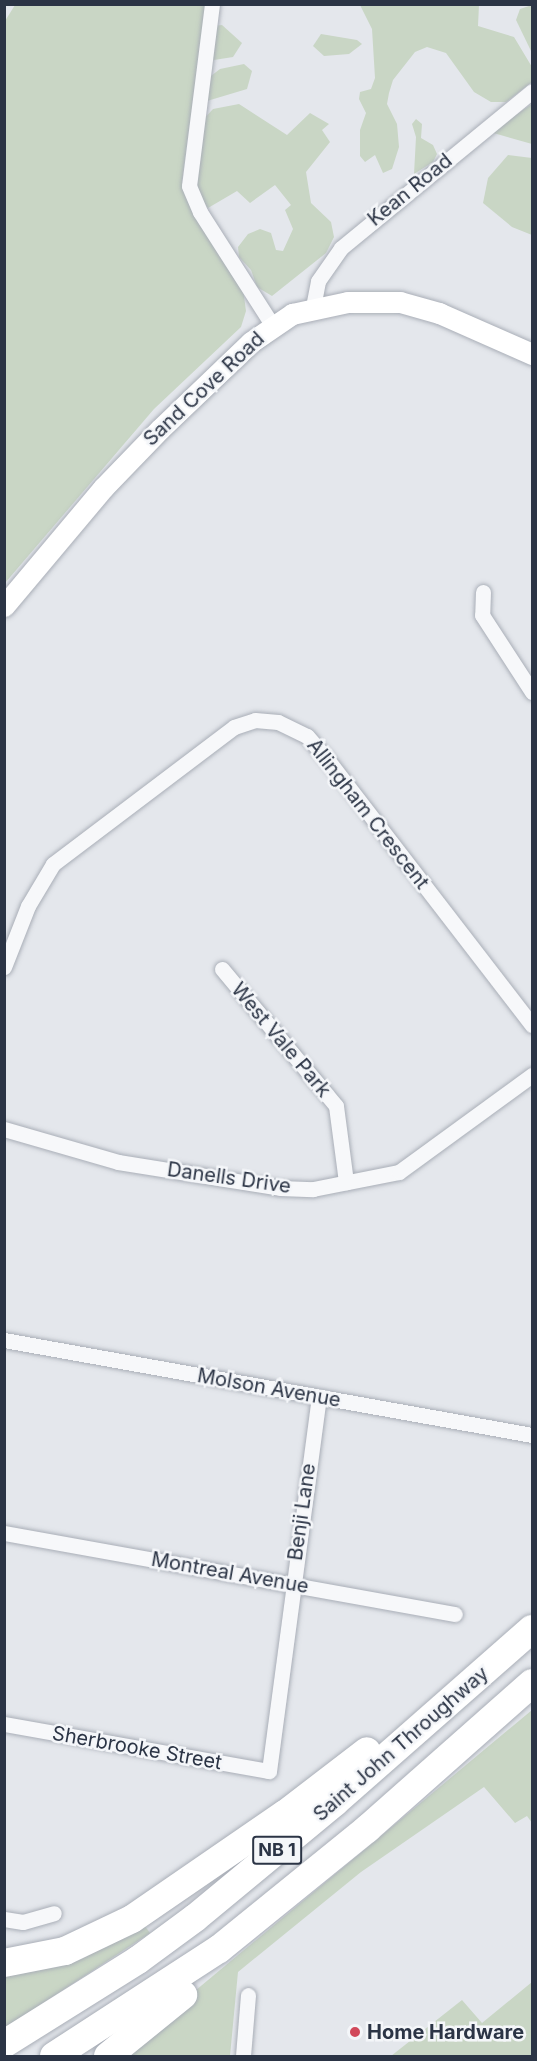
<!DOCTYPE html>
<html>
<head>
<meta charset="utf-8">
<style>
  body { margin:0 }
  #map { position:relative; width:537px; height:2061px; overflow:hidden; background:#e4e7ec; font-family:Inter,sans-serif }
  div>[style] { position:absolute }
  .green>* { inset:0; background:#c9d6c5 }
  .roads { filter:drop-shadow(0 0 2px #a9aeb7) drop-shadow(0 0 2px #a9aeb7) }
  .street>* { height:15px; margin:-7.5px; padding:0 7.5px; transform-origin:7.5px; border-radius:7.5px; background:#f7f8fa }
  .secondary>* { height:21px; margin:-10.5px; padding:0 10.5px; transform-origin:10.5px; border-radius:10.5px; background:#fff }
  .highway>* { height:28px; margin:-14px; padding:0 14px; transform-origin:14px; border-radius:14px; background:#fff }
  .dots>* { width:16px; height:16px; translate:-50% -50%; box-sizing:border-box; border:3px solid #f4f6f9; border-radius:50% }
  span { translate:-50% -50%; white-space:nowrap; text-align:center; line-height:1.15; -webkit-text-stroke:5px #f4f6f9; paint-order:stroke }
  .shield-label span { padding:2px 4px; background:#f4f6f9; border:2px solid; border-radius:4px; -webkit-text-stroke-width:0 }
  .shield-label { font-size:18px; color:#2b3445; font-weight:700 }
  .street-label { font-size:20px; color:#2b3445 }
  .poi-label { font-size:20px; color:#2b3445; font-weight:700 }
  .left { translate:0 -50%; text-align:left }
  .frame { position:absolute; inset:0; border:6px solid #2b3445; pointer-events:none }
</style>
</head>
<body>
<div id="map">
  <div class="green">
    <i style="clip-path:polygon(15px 5px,206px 5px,182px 182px,243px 289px,246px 311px,241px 327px,154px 409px,5px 583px,5px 21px)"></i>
    <i style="clip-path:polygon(360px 5px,479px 5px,478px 26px,514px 37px,532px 67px,532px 82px,506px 102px,491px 102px,474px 92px,446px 53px,427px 47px,415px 52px,393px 80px,389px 93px,387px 104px,397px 124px,399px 147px,392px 169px,383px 173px,375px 155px,365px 162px,360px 156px,360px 130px,366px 113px,359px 99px,360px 92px,371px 89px,375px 78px,372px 29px)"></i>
    <i style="clip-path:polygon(532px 5px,532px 53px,516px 20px,520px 9px)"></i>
    <i style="clip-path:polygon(222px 25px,242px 43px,233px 57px,214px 60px,210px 58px,214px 26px)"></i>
    <i style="clip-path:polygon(321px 34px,357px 40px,362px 44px,349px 54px,324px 56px,313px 46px)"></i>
    <i style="clip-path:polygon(244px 64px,252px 71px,247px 89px,207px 101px,207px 79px,220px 69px)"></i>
    <i style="clip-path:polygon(239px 104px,287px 135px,310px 113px,329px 124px,322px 130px,330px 142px,306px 172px,311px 203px,331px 222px,334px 237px,326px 253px,272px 296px,257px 287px,251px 270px,239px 257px,238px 247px,248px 234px,260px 229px,271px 233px,276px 250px,283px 251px,293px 229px,285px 210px,291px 205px,275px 185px,250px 203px,237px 191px,208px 208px,196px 194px,202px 121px,213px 109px)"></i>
    <i style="clip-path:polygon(532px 104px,532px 144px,490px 132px)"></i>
    <i style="clip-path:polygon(416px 119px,422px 124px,421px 138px,433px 145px,437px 154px,433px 162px,414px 174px,416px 137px,412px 124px)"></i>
    <i style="clip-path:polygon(508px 155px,532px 158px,532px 235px,512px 227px,483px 203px,488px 178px)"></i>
    <i style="clip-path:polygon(532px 1710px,532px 1823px,527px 1816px,515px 1823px,484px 1787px,361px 1872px,238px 1972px,230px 2056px,117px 2056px)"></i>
    <i style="clip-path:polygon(142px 1922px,150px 1933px,5px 2028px,5px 1970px)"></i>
    <i style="clip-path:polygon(532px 1982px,532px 2056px,391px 2056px,462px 2000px,482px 2023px)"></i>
  </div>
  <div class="roads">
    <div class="street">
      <i style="left:212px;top:4px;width:183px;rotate:97.2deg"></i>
      <i style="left:189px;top:186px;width:28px;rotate:67deg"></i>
      <i style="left:200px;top:212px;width:135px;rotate:57.4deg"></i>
      <i style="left:313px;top:307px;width:26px;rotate:-79deg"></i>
      <i style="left:318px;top:281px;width:40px;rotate:-55.1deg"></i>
      <i style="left:341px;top:248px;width:247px;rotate:-39.4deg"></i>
      <i style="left:483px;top:592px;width:23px;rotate:92deg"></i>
      <i style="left:482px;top:615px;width:92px;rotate:57deg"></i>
      <i style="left:4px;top:967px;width:66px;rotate:-68.5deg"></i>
      <i style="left:28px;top:906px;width:49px;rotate:-59.2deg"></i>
      <i style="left:53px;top:864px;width:227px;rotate:-37.1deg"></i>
      <i style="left:234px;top:727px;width:22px;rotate:-18deg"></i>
      <i style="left:255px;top:720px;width:23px;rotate:5deg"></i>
      <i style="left:278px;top:722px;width:32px;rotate:26deg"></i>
      <i style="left:307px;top:736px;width:30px;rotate:49deg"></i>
      <i style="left:327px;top:759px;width:336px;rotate:52.4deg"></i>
      <i style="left:222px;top:969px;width:178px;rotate:50.2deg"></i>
      <i style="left:336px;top:1106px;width:77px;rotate:82.5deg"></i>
      <i style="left:4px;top:1129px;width:119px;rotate:16.1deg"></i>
      <i style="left:118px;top:1162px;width:164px;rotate:9.1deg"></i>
      <i style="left:280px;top:1188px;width:33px;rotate:2deg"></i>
      <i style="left:313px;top:1189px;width:88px;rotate:-11.2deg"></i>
      <i style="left:399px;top:1172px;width:165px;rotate:-36.1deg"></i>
      <i style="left:4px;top:1340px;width:536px;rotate:10.2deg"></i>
      <i style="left:4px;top:1533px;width:458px;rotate:10.2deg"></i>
      <i style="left:4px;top:1724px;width:269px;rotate:10.1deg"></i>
      <i style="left:269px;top:1771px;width:377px;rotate:-82.4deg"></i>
      <i style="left:4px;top:1919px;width:19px;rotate:9deg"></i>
      <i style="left:23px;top:1922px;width:32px;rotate:-16deg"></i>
      <i style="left:243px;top:2056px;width:61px;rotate:-85.3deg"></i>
    </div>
    <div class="secondary">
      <i style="left:4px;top:606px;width:154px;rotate:-50deg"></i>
      <i style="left:103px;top:488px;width:82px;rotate:-46deg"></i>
      <i style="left:160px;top:429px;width:126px;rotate:-43.7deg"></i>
      <i style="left:251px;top:342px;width:50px;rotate:-34.3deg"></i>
      <i style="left:292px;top:314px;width:57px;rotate:-12.1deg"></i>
      <i style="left:348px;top:302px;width:52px"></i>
      <i style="left:400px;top:302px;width:41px;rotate:15.8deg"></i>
      <i style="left:439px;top:313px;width:102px;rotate:23.8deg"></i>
    </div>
    <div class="highway">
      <i style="left:4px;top:1963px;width:62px;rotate:-11.1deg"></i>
      <i style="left:65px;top:1951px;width:74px;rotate:-25.5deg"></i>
      <i style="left:132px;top:1919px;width:186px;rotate:-34.5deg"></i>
      <i style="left:285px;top:1814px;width:103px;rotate:-37.5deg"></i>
      <i style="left:4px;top:2044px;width:158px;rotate:-32.1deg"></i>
      <i style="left:138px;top:1960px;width:71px;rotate:-36.4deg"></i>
      <i style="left:195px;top:1918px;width:182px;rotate:-39.6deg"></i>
      <i style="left:335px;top:1802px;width:262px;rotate:-41.3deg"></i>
      <i style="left:54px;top:2056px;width:197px;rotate:-33deg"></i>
      <i style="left:219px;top:1949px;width:191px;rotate:-39deg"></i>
      <i style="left:367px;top:1829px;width:220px;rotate:-41.5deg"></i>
      <i style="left:108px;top:2056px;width:97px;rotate:-39.1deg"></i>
    </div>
  </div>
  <div class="dots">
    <i style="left:355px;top:2032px;background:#d1495b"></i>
  </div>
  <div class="shield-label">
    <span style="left:277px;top:1850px">NB 1</span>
  </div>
  <div class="street-label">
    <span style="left:410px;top:190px;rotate:-39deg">Kean Road</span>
    <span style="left:204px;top:389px;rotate:-43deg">Sand Cove Road</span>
    <span style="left:368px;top:814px;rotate:52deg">Allingham Crescent</span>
    <span style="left:281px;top:1040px;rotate:50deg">West Vale Park</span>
    <span style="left:229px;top:1178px;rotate:8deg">Danells Drive</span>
    <span style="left:269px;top:1388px;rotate:10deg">Molson Avenue</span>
    <span style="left:302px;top:1512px;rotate:-82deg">Benji Lane</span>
    <span style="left:230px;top:1573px;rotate:10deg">Montreal Avenue</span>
    <span style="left:401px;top:1744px;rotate:-41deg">Saint John Throughway</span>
    <span style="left:137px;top:1748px;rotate:10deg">Sherbrooke Street</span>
  </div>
  <div class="poi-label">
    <span class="left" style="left:367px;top:2032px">Home Hardware</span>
  </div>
  <div class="frame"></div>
</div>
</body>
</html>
